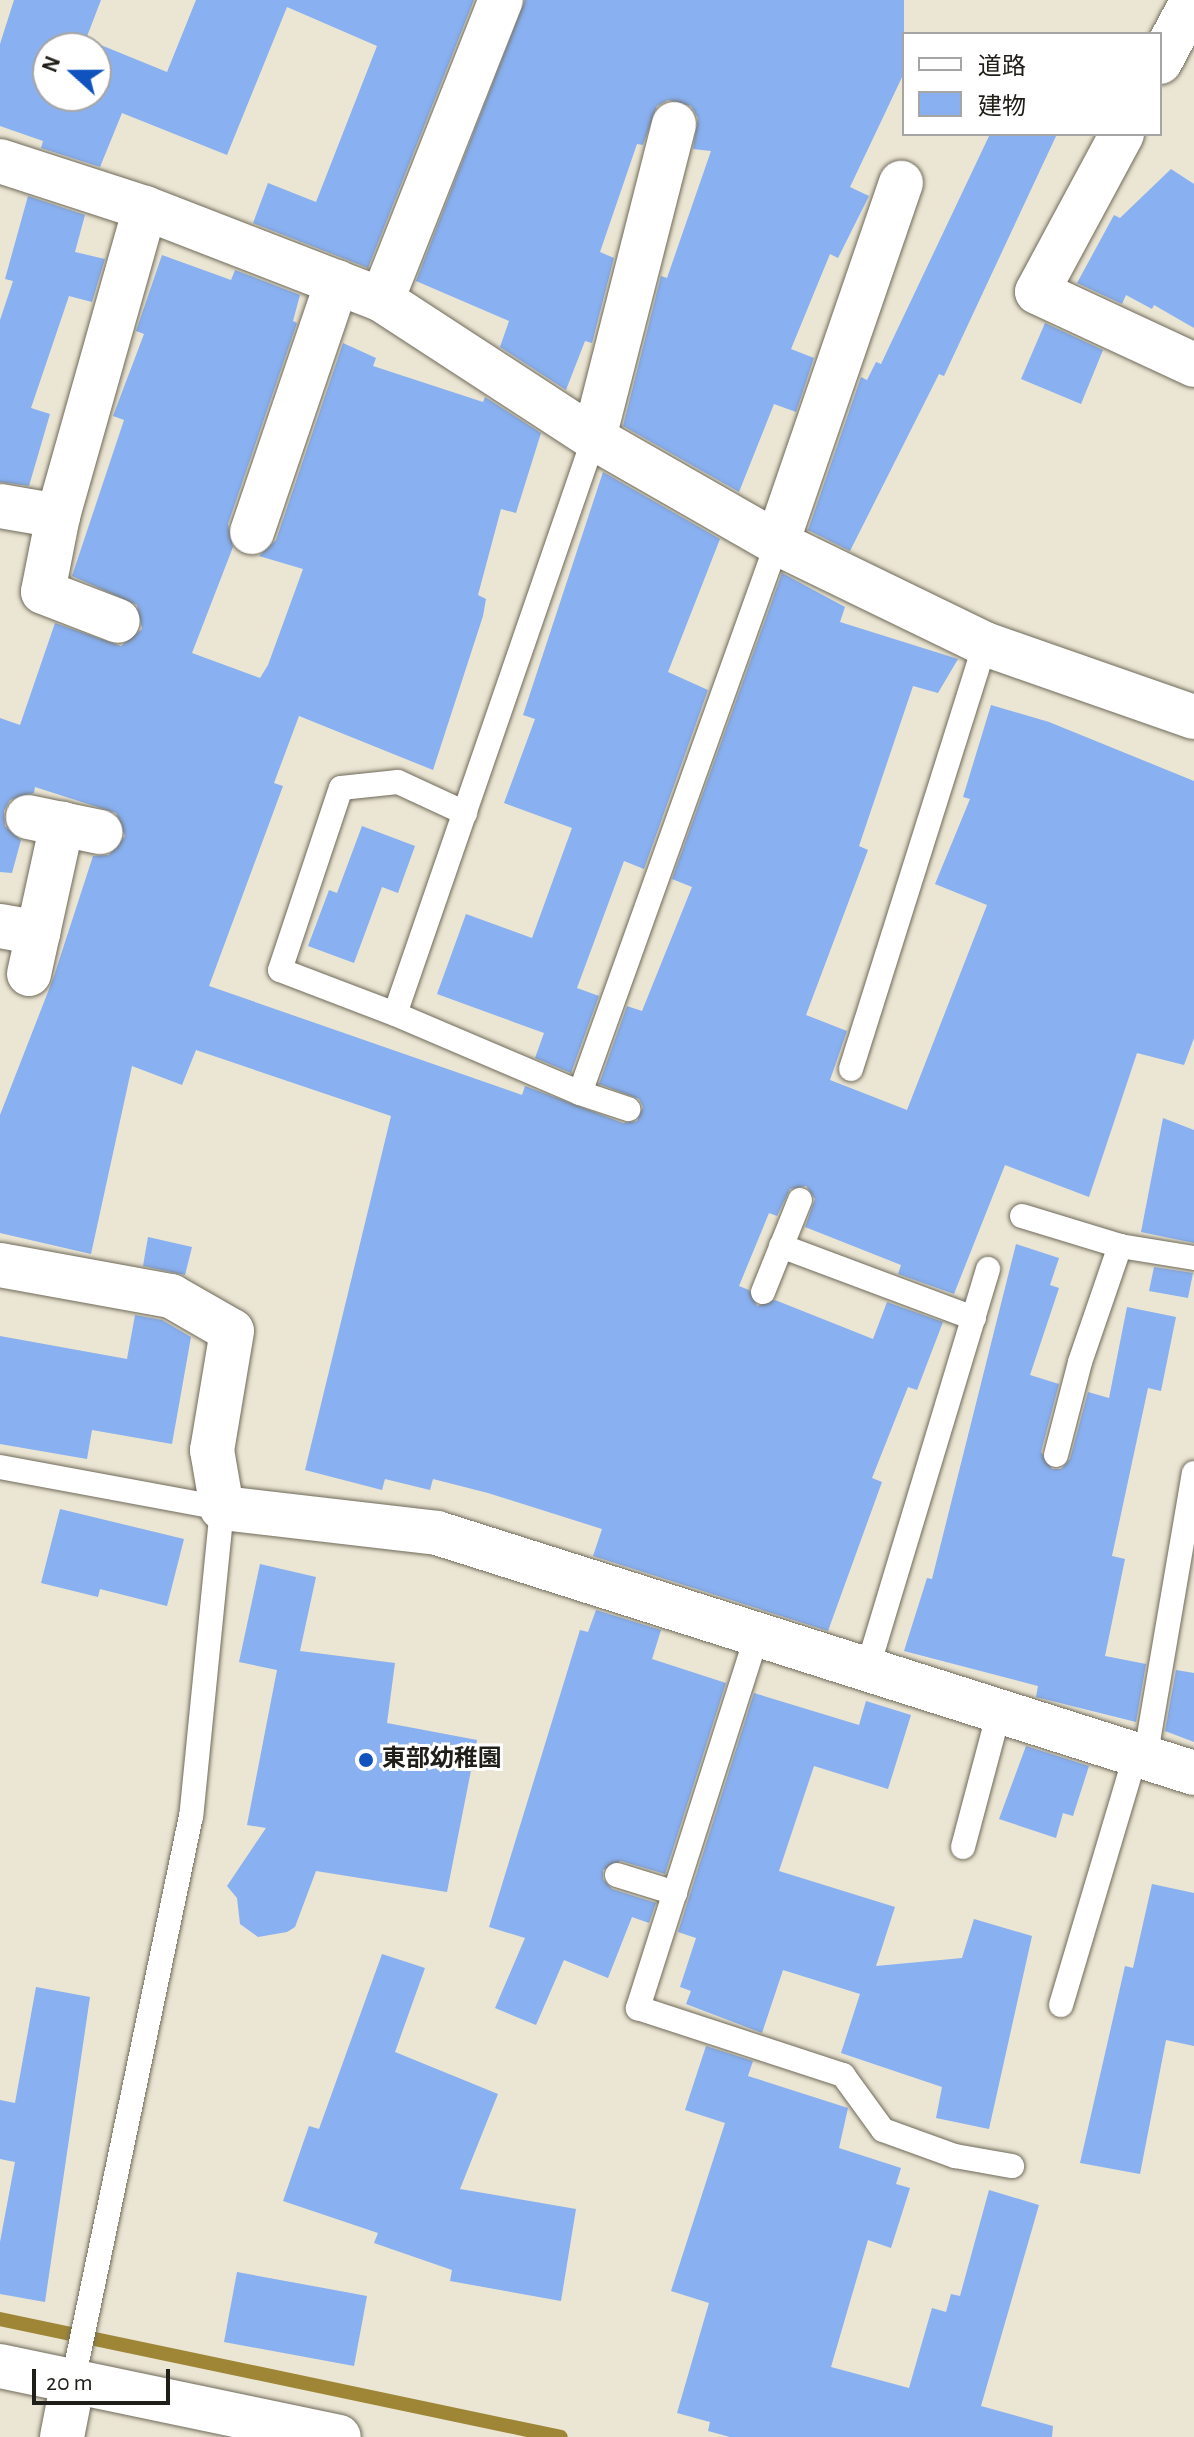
<!DOCTYPE html>
<html>
<head>
<meta charset="utf-8">
<style>
  body { margin:0 }
  #map { position:relative; width:1194px; height:2437px; overflow:hidden; background:#ebe5d3; font-family:"Alegreya Sans","Noto Sans JP",sans-serif }
  div>[style] { position:absolute }
  .stream>* { height:14px; margin:-7px; padding:0 7px; transform-origin:7px; border-radius:7px; background:#9e8636 }
  .building>* { inset:0; background:#89b0f0 }
  .roads { filter:drop-shadow(0 0 2px #6f6a5a) drop-shadow(0 0 2px #6f6a5a) }
  .lane>* { height:24px; margin:-12px; padding:0 12px; transform-origin:12px; border-radius:12px; background:#fff }
  .street>* { height:44px; margin:-22px; padding:0 22px; transform-origin:22px; border-radius:22px; background:#fff }
  .secondary>* { height:44px; margin:-22px; padding:0 22px; transform-origin:22px; border-radius:22px; background:#fff }
  .dots>* { width:22px; height:22px; translate:-50% -50%; box-sizing:border-box; border:4px solid #fff; border-radius:50% }
  span { translate:-50% -50%; white-space:nowrap; text-align:center; line-height:1.15; -webkit-text-stroke:6px #fff; paint-order:stroke }
  .poi-label { font-size:24px; color:#201e18; font-weight:700 }
  .left { translate:0 -50%; text-align:left }
  .legend { position:absolute; left:902px; top:32px; width:260px; height:104px; box-sizing:border-box; background:#fff; border:2px solid #a6a5a3; margin:0; padding:10px 14px; list-style:none; font-size:24px; color:#201e18 }
  .legend li { display:flex; align-items:center; gap:16px; height:40px }
  .legend b { width:40px; border:2px solid #a6a5a3 }
  .north { position:absolute; left:32px; top:32px; width:80px; height:80px; box-sizing:border-box; background:#fff; border:2px solid #a6a5a3; border-radius:50%; rotate:291deg; font-size:22px; font-weight:700; line-height:32px; text-align:center; color:#201e18 }
  .north::after { content:''; display:block; margin:auto; width:28px; height:36px; background:#1153be; clip-path:polygon(50% 0,100% 100%,50% 72%,0 100%) }
  .scale { position:absolute; left:32px; top:2369px; width:138px; height:36px; box-sizing:border-box; border:4px solid #201e18; border-top:0; padding-left:10px; font-size:24px; line-height:28px; white-space:nowrap; color:#201e18; -webkit-text-stroke:6px #fff; paint-order:stroke }
</style>
</head>
<body>
<div id="map">
  <div class="stream">
    <i style="left:0;top:2319px;width:573px;rotate:11.88deg"></i>
  </div>
  <div class="building">
    <i style="clip-path:polygon(evenodd,14px 0,101px 0,86px 39px,167px 72px,196px 0,474px 0,368px 268px,253px 223px,268px 183px,316px 202px,377px 46px,287px 7px,227px 155px,122px 113px,100px 167px,41px 148px,43px 141px,0 126px,0 44px,14px 0,48px 48px,96px 48px,96px 96px,48px 96px,48px 48px)"></i>
    <i style="clip-path:polygon(525px 0,904px 0,904px 73px,850px 187px,869px 196px,838px 258px,830px 254px,791px 349px,814px 358px,796px 412px,774px 404px,739px 492px,623px 426px,661px 276px,667px 278px,711px 151px,693px 149px,698px 118px,691px 106px,668px 100px,657px 106px,643px 145px,637px 144px,600px 252px,614px 258px,592px 343px,585px 341px,566px 390px,500px 347px,509px 321px,416px 281px)"></i>
    <i style="clip-path:polygon(990px 134px,1057px 134px,944px 376px,939px 374px,850px 551px,808px 530px,861px 377px,867px 380px,876px 362px,881px 364px)"></i>
    <i style="clip-path:polygon(1171px 169px,1194px 184px,1194px 328px,1154px 305px,1152px 309px,1126px 295px,1122px 304px,1077px 283px,1114px 215px,1120px 218px)"></i>
    <i style="clip-path:polygon(28px 196px,85px 215px,75px 252px,105px 259px,92px 302px,69px 296px,31px 408px,50px 414px,29px 486px,0 482px,0 320px,13px 281px,5px 279px)"></i>
    <i style="clip-path:polygon(162px 255px,231px 280px,235px 270px,300px 295px,293px 321px,297px 323px,228px 524px,233px 547px,192px 653px,260px 678px,268px 665px,303px 569px,259px 556px,276px 540px,343px 343px,376px 358px,373px 366px,483px 402px,485px 397px,541px 433px,516px 513px,501px 509px,478px 595px,486px 599px,483px 616px,433px 770px,299px 716px,274px 783px,283px 786px,209px 986px,522px 1095px,525px 1086px,623px 1123px,637px 1121px,643px 1107px,639px 1099px,599px 1084px,627px 1006px,642px 1011px,692px 887px,672px 879px,782px 573px,845px 607px,840px 622px,958px 659px,938px 693px,913px 686px,859px 846px,868px 850px,806px 1015px,847px 1031px,830px 1080px,907px 1110px,987px 905px,935px 884px,970px 799px,963px 797px,991px 705px,1049px 722px,1194px 781px,1194px 1038px,1184px 1065px,1137px 1053px,1089px 1197px,1005px 1165px,954px 1294px,898px 1274px,901px 1265px,805px 1227px,815px 1199px,806px 1186px,790px 1189px,777px 1216px,769px 1213px,739px 1286px,749px 1290px,757px 1306px,775px 1300px,873px 1339px,887px 1302px,943px 1322px,917px 1390px,908px 1387px,872px 1478px,882px 1482px,828px 1631px,593px 1556px,602px 1529px,488px 1493px,433px 1479px,430px 1490px,385px 1479px,382px 1490px,305px 1470px,391px 1116px,196px 1050px,182px 1085px,132px 1066px,91px 1254px,0 1233px,0 1115px,53px 979px,93px 856px,109px 855px,125px 836px,116px 813px,35px 787px,34px 793px,10px 800px,4px 811px,5px 826px,21px 840px,12px 873px,0 872px,0 718px,20px 725px,55px 623px,121px 646px,142px 629px,137px 605px,72px 576px,124px 420px,113px 416px,144px 334px,136px 331px)"></i>
    <i style="clip-path:polygon(1045px 323px,1103px 350px,1081px 404px,1021px 379px)"></i>
    <i style="clip-path:polygon(603px 472px,720px 539px,668px 672px,708px 690px,644px 869px,624px 861px,577px 988px,599px 996px,571px 1073px,535px 1058px,544px 1033px,437px 994px,466px 914px,532px 938px,572px 828px,504px 803px,535px 719px,523px 715px)"></i>
    <i style="clip-path:polygon(362px 826px,415px 846px,398px 893px,382px 887px,354px 963px,308px 946px,329px 890px,337px 893px)"></i>
    <i style="clip-path:polygon(1163px 1118px,1194px 1130px,1194px 1243px,1141px 1232px)"></i>
    <i style="clip-path:polygon(148px 1237px,192px 1247px,185px 1275px,143px 1266px)"></i>
    <i style="clip-path:polygon(1016px 1244px,1059px 1258px,1050px 1285px,1059px 1288px,1030px 1375px,1059px 1384px,1041px 1452px,1052px 1469px,1061px 1469px,1070px 1459px,1088px 1392px,1109px 1398px,1127px 1307px,1176px 1317px,1161px 1391px,1148px 1388px,1112px 1556px,1125px 1559px,1105px 1656px,1146px 1664px,1136px 1722px,1036px 1697px,1038px 1686px,904px 1651px,927px 1578px,932px 1579px)"></i>
    <i style="clip-path:polygon(1154px 1267px,1193px 1273px,1188px 1298px,1149px 1291px)"></i>
    <i style="clip-path:polygon(135px 1315px,162px 1320px,191px 1337px,172px 1444px,92px 1430px,87px 1459px,0 1444px,0 1336px,127px 1359px)"></i>
    <i style="clip-path:polygon(60px 1509px,184px 1539px,167px 1606px,100px 1589px,98px 1597px,41px 1583px)"></i>
    <i style="clip-path:polygon(260px 1564px,316px 1577px,300px 1651px,395px 1663px,387px 1723px,477px 1740px,447px 1892px,316px 1871px,295px 1927px,287px 1932px,258px 1937px,240px 1924px,237px 1898px,227px 1886px,266px 1828px,247px 1825px,277px 1670px,239px 1662px)"></i>
    <i style="clip-path:polygon(596px 1610px,661px 1630px,652px 1659px,726px 1683px,665px 1874px,621px 1861px,603px 1870px,603px 1879px,612px 1889px,656px 1903px,649px 1923px,632px 1917px,608px 1978px,564px 1960px,536px 2025px,495px 2008px,525px 1938px,489px 1927px,580px 1630px,588px 1632px)"></i>
    <i style="clip-path:polygon(1176px 1670px,1194px 1673px,1194px 1742px,1165px 1731px)"></i>
    <i style="clip-path:polygon(754px 1693px,859px 1725px,866px 1701px,911px 1715px,888px 1789px,814px 1766px,779px 1871px,895px 1907px,876px 1966px,962px 1958px,974px 1919px,1032px 1936px,989px 2129px,936px 2118px,942px 2087px,841px 2053px,860px 1994px,783px 1970px,762px 2033px,686px 2004px,691px 1991px,680px 1987px,696px 1938px,678px 1932px)"></i>
    <i style="clip-path:polygon(1026px 1746px,1089px 1766px,1073px 1816px,1063px 1813px,1056px 1838px,999px 1819px)"></i>
    <i style="clip-path:polygon(1152px 1884px,1194px 1893px,1194px 2046px,1166px 2040px,1140px 2174px,1080px 2163px,1125px 1966px,1133px 1968px)"></i>
    <i style="clip-path:polygon(382px 1954px,425px 1968px,395px 2052px,498px 2094px,460px 2189px,576px 2209px,561px 2301px,450px 2281px,452px 2270px,374px 2243px,378px 2233px,283px 2201px,309px 2126px,319px 2129px)"></i>
    <i style="clip-path:polygon(36px 1987px,90px 1997px,45px 2302px,0 2294px,0 2242px,15px 2162px,0 2159px,0 2100px,15px 2103px)"></i>
    <i style="clip-path:polygon(706px 2046px,753px 2061px,748px 2076px,848px 2108px,839px 2148px,901px 2168px,896px 2184px,910px 2188px,891px 2248px,868px 2240px,831px 2367px,909px 2388px,932px 2308px,946px 2312px,951px 2294px,960px 2296px,989px 2190px,1039px 2205px,981px 2406px,1053px 2426px,1052px 2437px,730px 2437px,708px 2431px,710px 2422px,677px 2413px,709px 2303px,671px 2291px,725px 2123px,685px 2110px)"></i>
    <i style="clip-path:polygon(237px 2272px,367px 2296px,354px 2366px,224px 2342px)"></i>
  </div>
  <div class="roads">
    <div class="lane">
      <i style="left:594px;top:438px;width:609px;rotate:109.06deg"></i>
      <i style="left:395px;top:1014px;width:201px;rotate:23.1deg"></i>
      <i style="left:580px;top:1093px;width:584px;rotate:-70.29deg"></i>
      <i style="left:395px;top:1014px;width:123px;rotate:-159.1deg"></i>
      <i style="left:280px;top:970px;width:192px;rotate:-71.5deg"></i>
      <i style="left:341px;top:788px;width:57px;rotate:-6deg"></i>
      <i style="left:398px;top:782px;width:74px;rotate:24.8deg"></i>
      <i style="left:851px;top:1069px;width:446px;rotate:-72.5deg"></i>
      <i style="left:580px;top:1093px;width:51px;rotate:18.4deg"></i>
      <i style="left:1022px;top:1216px;width:102px;rotate:17deg"></i>
      <i style="left:1120px;top:1246px;width:75px;rotate:9.2deg"></i>
      <i style="left:781px;top:1246px;width:206px;rotate:20.5deg"></i>
      <i style="left:763px;top:1292px;width:99px;rotate:-68.1deg"></i>
      <i style="left:1056px;top:1455px;width:96px;rotate:-75.5deg"></i>
      <i style="left:1080px;top:1362px;width:123px;rotate:-71deg"></i>
      <i style="left:0;top:1467px;width:226px;rotate:10.5deg"></i>
      <i style="left:222px;top:1508px;width:310px;rotate:95.7deg"></i>
      <i style="left:191px;top:1816px;width:577px;rotate:101.8deg"></i>
      <i style="left:757px;top:1635px;width:392px;rotate:107.7deg"></i>
      <i style="left:638px;top:2008px;width:216px;rotate:18.1deg"></i>
      <i style="left:843px;top:2075px;width:68px;rotate:54deg"></i>
      <i style="left:883px;top:2130px;width:77px;rotate:19.9deg"></i>
      <i style="left:955px;top:2156px;width:58px;rotate:10deg"></i>
      <i style="left:867px;top:1670px;width:419px;rotate:-73.2deg"></i>
      <i style="left:1145px;top:1759px;width:290px;rotate:-80.3deg"></i>
      <i style="left:963px;top:1847px;width:140px;rotate:-75.1deg"></i>
      <i style="left:617px;top:1875px;width:61px;rotate:17.2deg"></i>
      <i style="left:1061px;top:2005px;width:260px;rotate:-73.4deg"></i>
    </div>
    <div class="street">
      <i style="left:1160px;top:62px;width:70px;rotate:-62deg"></i>
      <i style="left:1122px;top:134px;width:179px;rotate:118.3deg"></i>
      <i style="left:1037px;top:292px;width:173px;rotate:24.9deg"></i>
      <i style="left:0;top:161px;width:152px;rotate:18deg"></i>
      <i style="left:145px;top:208px;width:254px;rotate:21.2deg"></i>
      <i style="left:382px;top:300px;width:253px;rotate:33.1deg"></i>
      <i style="left:594px;top:438px;width:211px;rotate:29.8deg"></i>
      <i style="left:777px;top:543px;width:231px;rotate:25.9deg"></i>
      <i style="left:985px;top:644px;width:221px;rotate:19.3deg"></i>
      <i style="left:382px;top:300px;width:323px;rotate:-68.4deg"></i>
      <i style="left:594px;top:438px;width:324px;rotate:-75.7deg"></i>
      <i style="left:0;top:506px;width:59px;rotate:9.8deg"></i>
      <i style="left:58px;top:516px;width:320px;rotate:-74.2deg"></i>
      <i style="left:58px;top:516px;width:77px;rotate:101.2deg"></i>
      <i style="left:43px;top:592px;width:80px;rotate:21.1deg"></i>
      <i style="left:252px;top:532px;width:264px;rotate:-71.2deg"></i>
      <i style="left:777px;top:543px;width:381px;rotate:-71deg"></i>
      <i style="left:28px;top:817px;width:74px;rotate:11.8deg"></i>
      <i style="left:0;top:926px;width:39px;rotate:10deg"></i>
      <i style="left:29px;top:974px;width:154px;rotate:-77.6deg"></i>
      <i style="left:0;top:1265px;width:174px;rotate:10.3deg"></i>
      <i style="left:171px;top:1296px;width:70px;rotate:29.8deg"></i>
      <i style="left:232px;top:1331px;width:121px;rotate:99.5deg"></i>
      <i style="left:212px;top:1450px;width:59px;rotate:80.2deg"></i>
      <i style="left:222px;top:1508px;width:216px;rotate:6.6deg"></i>
      <i style="left:437px;top:1533px;width:794px;rotate:17.59deg"></i>
      <i style="left:0;top:2366px;width:346px;rotate:11.8deg"></i>
    </div>
    <div class="secondary">
      <i style="left:62px;top:2437px;width:57px;rotate:-78.9deg"></i>
    </div>
  </div>
  <div class="dots">
    <i style="left:366px;top:1760px;background:#1153be"></i>
  </div>
  <div class="poi-label">
    <span class="left" style="left:382px;top:1760px">東部幼稚園</span>
  </div>
  <ul class="legend">
  <li><b style="height:10px;background:#fff"></b>道路</li>
  <li><b style="height:22px;background:#89b0f0"></b>建物</li>
  </ul>
  <div class="north">N</div>
  <div class="scale">20 m</div>
</div>
</body>
</html>
